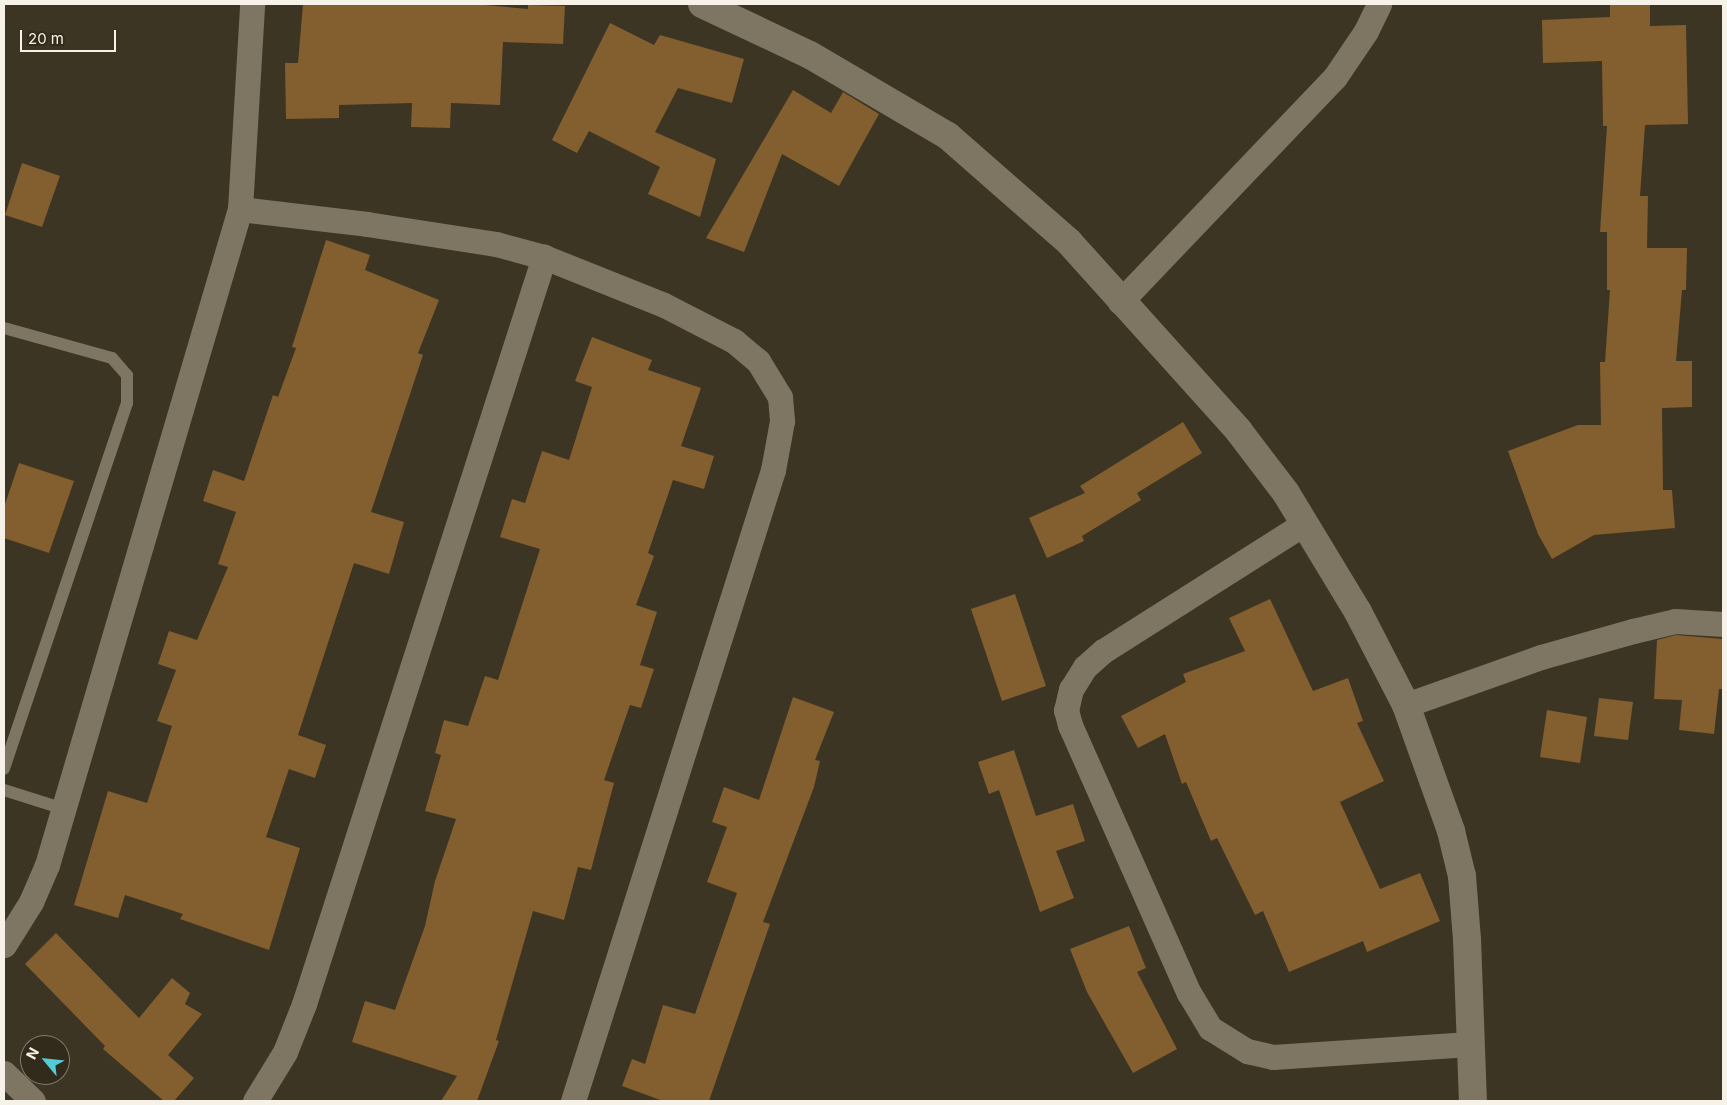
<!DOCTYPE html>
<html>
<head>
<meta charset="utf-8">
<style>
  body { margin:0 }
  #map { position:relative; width:1727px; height:1105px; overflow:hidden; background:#3d3524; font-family:Inter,sans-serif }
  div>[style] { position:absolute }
  .building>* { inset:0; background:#835e2e }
  .service>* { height:12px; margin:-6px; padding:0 6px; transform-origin:6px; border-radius:6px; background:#7e7663 }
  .minor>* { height:25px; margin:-12.5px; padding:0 12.5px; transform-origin:12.5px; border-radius:12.5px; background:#7e7663 }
  .tertiary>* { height:28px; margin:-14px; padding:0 14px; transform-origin:14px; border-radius:14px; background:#7e7663 }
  span { translate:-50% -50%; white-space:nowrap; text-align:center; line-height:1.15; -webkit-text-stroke:5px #322b1b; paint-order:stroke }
  .frame { position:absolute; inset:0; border:5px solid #f6f2e7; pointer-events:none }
  .north { position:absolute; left:20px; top:1035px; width:50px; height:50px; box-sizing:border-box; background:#322b1b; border:1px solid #807b6d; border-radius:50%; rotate:298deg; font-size:14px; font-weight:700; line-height:20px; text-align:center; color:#f6f2e7 }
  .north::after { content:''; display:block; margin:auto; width:18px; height:22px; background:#52cbd7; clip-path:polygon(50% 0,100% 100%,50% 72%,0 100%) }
  .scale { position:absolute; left:20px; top:30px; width:96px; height:22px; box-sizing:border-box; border:2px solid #f6f2e7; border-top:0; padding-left:6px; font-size:15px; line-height:18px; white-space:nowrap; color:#f6f2e7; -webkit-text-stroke:4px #322b1b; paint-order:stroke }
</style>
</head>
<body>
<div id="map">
  <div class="building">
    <i style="clip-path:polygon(303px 4px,474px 4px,528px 9px,528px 5px,565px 6px,563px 44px,503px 42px,500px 105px,451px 103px,450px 128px,411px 127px,412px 103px,339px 105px,339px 118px,286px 119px,285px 63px,298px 63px)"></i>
    <i style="clip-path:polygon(1610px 4px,1650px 4px,1650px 26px,1686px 25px,1688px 124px,1645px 125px,1640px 196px,1648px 196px,1647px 248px,1687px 248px,1686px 290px,1682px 290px,1676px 361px,1692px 361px,1692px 407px,1662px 408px,1663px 490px,1672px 490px,1675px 528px,1594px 535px,1552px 559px,1538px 534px,1508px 451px,1578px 425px,1601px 425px,1600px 362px,1605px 362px,1610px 290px,1607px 290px,1607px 232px,1600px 232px,1607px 126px,1603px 126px,1602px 61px,1543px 63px,1542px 20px,1610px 17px)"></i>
    <i style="clip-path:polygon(610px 23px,654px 45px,660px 35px,744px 59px,732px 103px,678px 88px,655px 132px,716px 159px,700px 217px,648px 194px,660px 167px,589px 131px,577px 153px,552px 140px)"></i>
    <i style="clip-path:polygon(793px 90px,831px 113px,843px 92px,879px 114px,839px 186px,782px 154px,744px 252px,706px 238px)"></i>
    <i style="clip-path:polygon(22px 163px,60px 176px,42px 227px,5px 215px)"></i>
    <i style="clip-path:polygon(326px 240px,370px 255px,365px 270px,439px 300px,418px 353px,423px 355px,371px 512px,404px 522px,389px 574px,354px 563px,298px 735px,326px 745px,315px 778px,289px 769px,266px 837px,300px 848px,269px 950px,180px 919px,183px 914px,125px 895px,118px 918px,74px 905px,108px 791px,147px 803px,172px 726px,157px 721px,176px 670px,158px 664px,169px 631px,197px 640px,228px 567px,218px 564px,236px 512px,203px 501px,213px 470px,244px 481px,273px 395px,278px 397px,296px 348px,292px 347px)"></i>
    <i style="clip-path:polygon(592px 337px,652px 360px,648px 370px,701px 388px,681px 446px,714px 456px,704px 489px,673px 480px,648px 553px,654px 556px,636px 605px,657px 612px,640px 665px,654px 669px,641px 708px,630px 705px,604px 780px,614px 783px,591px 870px,578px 867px,564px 920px,533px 911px,496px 1040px,499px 1041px,477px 1101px,441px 1101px,457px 1076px,352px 1042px,365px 1001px,395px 1010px,425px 926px,435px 881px,456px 819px,425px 811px,441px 755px,435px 753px,444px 720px,468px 726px,485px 676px,498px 680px,540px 549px,500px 537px,512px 499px,525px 503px,542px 451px,569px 460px,592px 387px,575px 381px)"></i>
    <i style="clip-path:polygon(1183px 422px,1202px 453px,1137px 493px,1141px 500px,1082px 536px,1084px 541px,1047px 558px,1029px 518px,1085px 493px,1080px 486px)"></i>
    <i style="clip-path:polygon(19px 463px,74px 481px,49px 553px,4px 538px,4px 507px)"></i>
    <i style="clip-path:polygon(1015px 594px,1046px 686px,1002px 701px,971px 609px)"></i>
    <i style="clip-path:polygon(1270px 599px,1313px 691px,1348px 678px,1363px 721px,1357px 723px,1384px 781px,1340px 802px,1380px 889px,1420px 873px,1440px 921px,1367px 952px,1363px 941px,1289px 972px,1263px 911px,1255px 915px,1217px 838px,1211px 841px,1186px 782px,1182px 784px,1165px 734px,1138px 748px,1121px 716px,1186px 682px,1183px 674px,1245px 651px,1229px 618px)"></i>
    <i style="clip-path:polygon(1676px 635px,1723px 639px,1723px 689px,1719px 689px,1714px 734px,1679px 730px,1682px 700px,1654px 699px,1657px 640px)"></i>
    <i style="clip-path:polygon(793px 697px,834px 712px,815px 760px,820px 761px,814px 787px,763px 922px,770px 924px,709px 1101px,663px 1101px,622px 1086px,632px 1059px,645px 1064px,663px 1005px,695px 1014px,737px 893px,707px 882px,727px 827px,712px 822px,724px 787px,759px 800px)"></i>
    <i style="clip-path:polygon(1599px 698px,1633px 702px,1628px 740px,1594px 736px)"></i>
    <i style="clip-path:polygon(1547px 710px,1587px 717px,1580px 763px,1540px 757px)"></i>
    <i style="clip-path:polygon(1014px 750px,1036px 816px,1073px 804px,1085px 841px,1056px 851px,1074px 898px,1040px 912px,999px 790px,989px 794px,978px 762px)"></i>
    <i style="clip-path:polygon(1129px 926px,1146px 968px,1137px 972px,1177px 1049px,1133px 1073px,1087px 992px,1070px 949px)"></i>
    <i style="clip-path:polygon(56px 933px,139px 1018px,172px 978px,190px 993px,185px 1004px,202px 1014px,168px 1055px,194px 1078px,174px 1101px,164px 1101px,103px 1049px,105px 1046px,25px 964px)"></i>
  </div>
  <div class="service">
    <i style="left:4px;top:328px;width:112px;rotate:15.5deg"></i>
    <i style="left:112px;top:358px;width:23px;rotate:49deg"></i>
    <i style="left:127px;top:375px;width:28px;rotate:90deg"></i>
    <i style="left:127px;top:403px;width:386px;rotate:108.6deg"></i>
    <i style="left:4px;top:790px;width:63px;rotate:17.6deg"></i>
  </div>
  <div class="minor">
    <i style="left:240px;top:209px;width:128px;rotate:6.7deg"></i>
    <i style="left:367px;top:224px;width:131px;rotate:8.8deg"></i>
    <i style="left:496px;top:244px;width:50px;rotate:15.2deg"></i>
    <i style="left:544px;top:257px;width:129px;rotate:21.8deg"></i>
    <i style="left:664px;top:305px;width:79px;rotate:27.2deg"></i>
    <i style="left:734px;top:341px;width:31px;rotate:40deg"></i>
    <i style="left:758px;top:361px;width:42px;rotate:58.6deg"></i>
    <i style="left:780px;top:397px;width:24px;rotate:85deg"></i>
    <i style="left:782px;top:421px;width:50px;rotate:100.4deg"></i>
    <i style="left:773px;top:470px;width:662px;rotate:107.59deg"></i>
    <i style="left:1120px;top:302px;width:311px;rotate:-46.3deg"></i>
    <i style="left:1335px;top:77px;width:55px;rotate:-56deg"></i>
    <i style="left:1366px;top:31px;width:30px;rotate:-64deg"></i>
    <i style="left:1305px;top:523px;width:239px;rotate:147.6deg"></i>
    <i style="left:1103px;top:651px;width:24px;rotate:138deg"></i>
    <i style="left:1085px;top:667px;width:26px;rotate:122deg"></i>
    <i style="left:1071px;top:689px;width:22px;rotate:103deg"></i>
    <i style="left:1066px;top:710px;width:16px;rotate:75deg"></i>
    <i style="left:1070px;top:725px;width:293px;rotate:66.1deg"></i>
    <i style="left:1189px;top:993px;width:41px;rotate:59deg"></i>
    <i style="left:1210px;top:1028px;width:44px;rotate:31.9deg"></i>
    <i style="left:1247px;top:1051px;width:27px;rotate:13deg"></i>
    <i style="left:1273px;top:1057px;width:197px;rotate:-3.8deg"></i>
    <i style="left:1406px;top:705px;width:143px;rotate:-19.6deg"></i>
    <i style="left:1541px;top:657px;width:96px;rotate:-15.8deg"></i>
    <i style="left:1633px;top:631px;width:43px;rotate:-13.4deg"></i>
    <i style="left:1675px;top:621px;width:48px;rotate:3.6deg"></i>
    <i style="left:4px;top:945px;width:51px;rotate:-57.9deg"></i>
    <i style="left:31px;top:902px;width:40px;rotate:-66.6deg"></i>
    <i style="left:47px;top:865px;width:684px;rotate:-73.61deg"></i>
    <i style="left:240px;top:209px;width:205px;rotate:-86.6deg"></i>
    <i style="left:4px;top:1073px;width:40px;rotate:44deg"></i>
    <i style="left:255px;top:1101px;width:57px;rotate:-58.5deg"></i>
    <i style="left:285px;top:1052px;width:52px;rotate:-68.4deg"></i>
    <i style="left:304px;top:1004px;width:785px;rotate:-72.19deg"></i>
  </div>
  <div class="tertiary">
    <i style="left:702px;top:4px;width:119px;rotate:25.3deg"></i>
    <i style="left:810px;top:55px;width:160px;rotate:30.4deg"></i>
    <i style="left:948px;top:136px;width:161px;rotate:41.2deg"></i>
    <i style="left:1069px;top:242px;width:253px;rotate:48deg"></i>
    <i style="left:1238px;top:430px;width:79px;rotate:52.7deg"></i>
    <i style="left:1286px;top:493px;width:139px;rotate:58.8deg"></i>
    <i style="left:1358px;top:612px;width:105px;rotate:62.7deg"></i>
    <i style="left:1406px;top:705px;width:134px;rotate:70.3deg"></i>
    <i style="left:1451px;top:831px;width:46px;rotate:76.3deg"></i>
    <i style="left:1462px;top:876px;width:63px;rotate:85.5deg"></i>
    <i style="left:1467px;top:939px;width:162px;rotate:87.9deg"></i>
  </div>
  <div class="frame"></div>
  <div class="north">N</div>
  <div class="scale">20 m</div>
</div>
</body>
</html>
